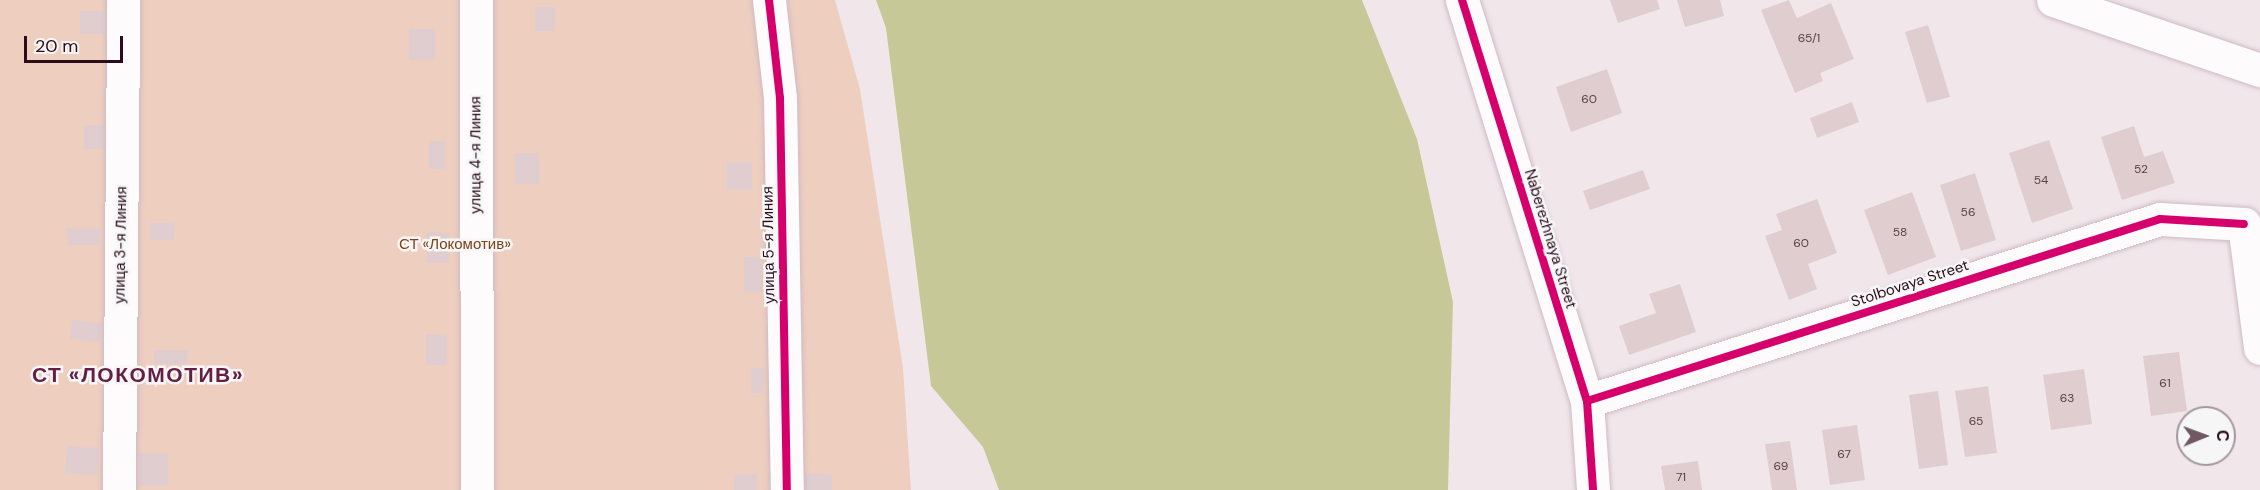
<!DOCTYPE html>
<html>
<head>
<meta charset="utf-8">
<style>
	body { margin:0 }
	#map { position:relative; width:2260px; height:490px; overflow:hidden; background:#f1e7eb; font-family:"DM Sans",sans-serif }
	div>[style] { position:absolute }
	.green>* { inset:0; background:#eecebf }
	.water>* { inset:0; background:#c7c898 }
	.building>* { inset:0; background:#dfcdd0 }
	.roads { filter:drop-shadow(0 0 2px #cfbac3) drop-shadow(0 0 2px #cfbac3) }
	.minor>* { height:33px; margin:-16.5px; padding:0 16.5px; transform-origin:16.5px; border-radius:16.5px; background:#fdfbfc }
	.cycleway>* { height:8px; margin:-4px; padding:0 4px; transform-origin:4px; border-radius:4px; background:#d6006c }
	span { translate:-50% -50%; white-space:nowrap; text-align:center; line-height:1.15; -webkit-text-stroke:5px #f6f6f6; paint-order:stroke }
	.number-label { font-size:12px; color:#593e4a }
	.number-label span { -webkit-text-stroke-width:0 }
	.street-label { font-size:15px; color:#2a0c1a }
	.park-label { font-size:15px; color:#7e4217 }
	.district-label { font-size:21px; color:#651f43; font-weight:700; letter-spacing:1.5px }
	.north { position:absolute; left:2176px; top:406px; width:60px; height:60px; box-sizing:border-box; background:#f6f6f6; border:2px solid #a4989e; border-radius:50%; rotate:89deg; font-size:16px; font-weight:700; line-height:24px; text-align:center; color:#2a0c1a }
	.north::after { content:''; display:block; margin:auto; width:21px; height:27px; background:#705963; clip-path:polygon(50% 0,100% 100%,50% 72%,0 100%) }
	.scale { position:absolute; left:24px; top:36px; width:99px; height:27px; box-sizing:border-box; border:3px solid #2a0c1a; border-top:0; padding-left:8px; font-size:18px; line-height:21px; white-space:nowrap; color:#2a0c1a; -webkit-text-stroke:4px #f6f6f6; paint-order:stroke }
</style>
</head>
<body>
<div id="map">
	<div class="green">
		<div style="clip-path:polygon(0 0,835px 0,860px 89px,903px 368px,911px 490px,0 490px)"></div>
	</div>
	<div class="water">
		<div style="clip-path:polygon(876px 0,1362px 0,1417px 139px,1453px 302px,1448px 490px,999px 490px,983px 447px,931px 386px,886px 28px)"></div>
	</div>
	<div class="building">
		<div style="clip-path:polygon(1610px 0,1657px 0,1660px 9px,1618px 23px)"></div>
		<div style="clip-path:polygon(1677px 0,1720px 0,1724px 16px,1685px 27px)"></div>
		<div style="clip-path:polygon(1789px 0,1797px 18px,1831px 3px,1854px 59px,1820px 73px,1823px 81px,1795px 93px,1761px 10px)"></div>
		<div style="clip-path:polygon(535px 7px,555px 7px,555px 31px,535px 31px)"></div>
		<div style="clip-path:polygon(80px 11px,105px 11px,105px 34px,80px 34px)"></div>
		<div style="clip-path:polygon(1928px 25px,1950px 97px,1927px 103px,1905px 32px)"></div>
		<div style="clip-path:polygon(409px 29px,435px 29px,435px 60px,409px 60px)"></div>
		<div style="clip-path:polygon(1607px 69px,1622px 113px,1571px 132px,1556px 87px)"></div>
		<div style="clip-path:polygon(1852px 102px,1859px 122px,1817px 138px,1810px 118px)"></div>
		<div style="clip-path:polygon(84px 125px,104px 125px,104px 149px,84px 149px)"></div>
		<div style="clip-path:polygon(2134px 126px,2144px 157px,2163px 151px,2175px 183px,2122px 200px,2101px 137px)"></div>
		<div style="clip-path:polygon(2049px 140px,2073px 209px,2032px 223px,2009px 153px)"></div>
		<div style="clip-path:polygon(429px 141px,445px 141px,445px 169px,429px 169px)"></div>
		<div style="clip-path:polygon(515px 153px,539px 153px,539px 184px,515px 184px)"></div>
		<div style="clip-path:polygon(727px 162px,752px 162px,752px 190px,727px 190px)"></div>
		<div style="clip-path:polygon(1643px 170px,1650px 189px,1590px 210px,1583px 191px)"></div>
		<div style="clip-path:polygon(1975px 173px,1996px 240px,1961px 251px,1940px 185px)"></div>
		<div style="clip-path:polygon(1912px 192px,1936px 257px,1888px 275px,1864px 210px)"></div>
		<div style="clip-path:polygon(1817px 199px,1837px 253px,1808px 264px,1817px 289px,1789px 300px,1765px 236px,1782px 230px,1776px 214px)"></div>
		<div style="clip-path:polygon(150px 223px,175px 223px,174px 240px,150px 240px)"></div>
		<div style="clip-path:polygon(67px 228px,100px 228px,99px 245px,68px 245px)"></div>
		<div style="clip-path:polygon(427px 232px,449px 233px,449px 263px,427px 263px)"></div>
		<div style="clip-path:polygon(744px 257px,762px 257px,762px 292px,744px 292px)"></div>
		<div style="clip-path:polygon(1680px 284px,1696px 332px,1629px 355px,1619px 326px,1656px 313px,1649px 294px)"></div>
		<div style="clip-path:polygon(72px 320px,102px 324px,99px 342px,70px 338px)"></div>
		<div style="clip-path:polygon(426px 334px,447px 335px,447px 365px,426px 365px)"></div>
		<div style="clip-path:polygon(154px 350px,187px 350px,187px 364px,154px 364px)"></div>
		<div style="clip-path:polygon(2179px 352px,2187px 411px,2151px 416px,2143px 356px)"></div>
		<div style="clip-path:polygon(751px 368px,764px 368px,763px 393px,751px 393px)"></div>
		<div style="clip-path:polygon(2084px 369px,2092px 424px,2051px 430px,2043px 375px)"></div>
		<div style="clip-path:polygon(1988px 386px,1997px 453px,1965px 457px,1955px 391px)"></div>
		<div style="clip-path:polygon(1938px 391px,1948px 465px,1919px 469px,1909px 395px)"></div>
		<div style="clip-path:polygon(1857px 425px,1865px 480px,1830px 485px,1822px 430px)"></div>
		<div style="clip-path:polygon(1790px 441px,1797px 490px,1772px 490px,1765px 444px)"></div>
		<div style="clip-path:polygon(67px 446px,99px 448px,97px 475px,65px 473px)"></div>
		<div style="clip-path:polygon(138px 453px,168px 454px,168px 486px,138px 486px)"></div>
		<div style="clip-path:polygon(1698px 461px,1702px 490px,1665px 490px,1661px 466px)"></div>
		<div style="clip-path:polygon(805px 473px,832px 474px,832px 490px,804px 490px)"></div>
		<div style="clip-path:polygon(734px 474px,757px 474px,757px 490px,734px 490px)"></div>
	</div>
	<div class="roads">
		<div class="minor">
			<div style="left:476px;top:0;width:490px;rotate:89.9deg"></div>
			<div style="left:769px;top:0;width:99px;rotate:83.6deg"></div>
			<div style="left:780px;top:98px;width:392px;rotate:89deg"></div>
			<div style="left:1462px;top:0;width:420px;rotate:72.7deg"></div>
			<div style="left:1587px;top:401px;width:89px;rotate:86.1deg"></div>
			<div style="left:2053px;top:0;width:219px;rotate:18.7deg"></div>
			<div style="left:2244px;top:224px;width:125px;rotate:82.6deg"></div>
			<div style="left:1587px;top:401px;width:601px;rotate:-17.62deg"></div>
			<div style="left:2160px;top:219px;width:84px;rotate:3.4deg"></div>
			<div style="left:119px;top:490px;width:490px;rotate:-89.5deg"></div>
		</div>
	</div>
	<div class="cycleway">
		<div style="left:769px;top:0;width:99px;rotate:83.6deg"></div>
		<div style="left:780px;top:98px;width:392px;rotate:89deg"></div>
		<div style="left:1462px;top:0;width:420px;rotate:72.7deg"></div>
		<div style="left:1587px;top:401px;width:89px;rotate:86.1deg"></div>
		<div style="left:1587px;top:401px;width:601px;rotate:-17.62deg"></div>
		<div style="left:2160px;top:219px;width:84px;rotate:3.4deg"></div>
	</div>
	<div class="number-label">
		<span style="left:1809px;top:39px">65/1</span>
		<span style="left:1589px;top:100px">60</span>
		<span style="left:2141px;top:170px">52</span>
		<span style="left:2041px;top:181px">54</span>
		<span style="left:1968px;top:213px">56</span>
		<span style="left:1900px;top:233px">58</span>
		<span style="left:1801px;top:244px">60</span>
		<span style="left:2165px;top:384px">61</span>
		<span style="left:2067px;top:399px">63</span>
		<span style="left:1976px;top:422px">65</span>
		<span style="left:1844px;top:455px">67</span>
		<span style="left:1781px;top:467px">69</span>
		<span style="left:1681px;top:478px">71</span>
	</div>
	<div class="street-label">
		<span style="left:476px;top:155px;rotate:-90deg">улица 4-я Линия</span>
		<span style="left:1550px;top:239px;rotate:73deg">Naberezhnaya Street</span>
		<span style="left:121px;top:245px;rotate:-89deg">улица 3-я Линия</span>
		<span style="left:769px;top:245px;rotate:-91deg">улица 5-я Линия</span>
		<span style="left:1910px;top:284px;rotate:-18deg">Stolbovaya Street</span>
	</div>
	<div class="park-label">
		<span style="left:455px;top:245px">СТ «Локомотив»</span>
	</div>
	<div class="district-label">
		<span style="left:138px;top:375px">СТ «ЛОКОМОТИВ»</span>
	</div>
	<div class="north">С</div>
	<div class="scale">20 m</div>
</div>
</body>
</html>
